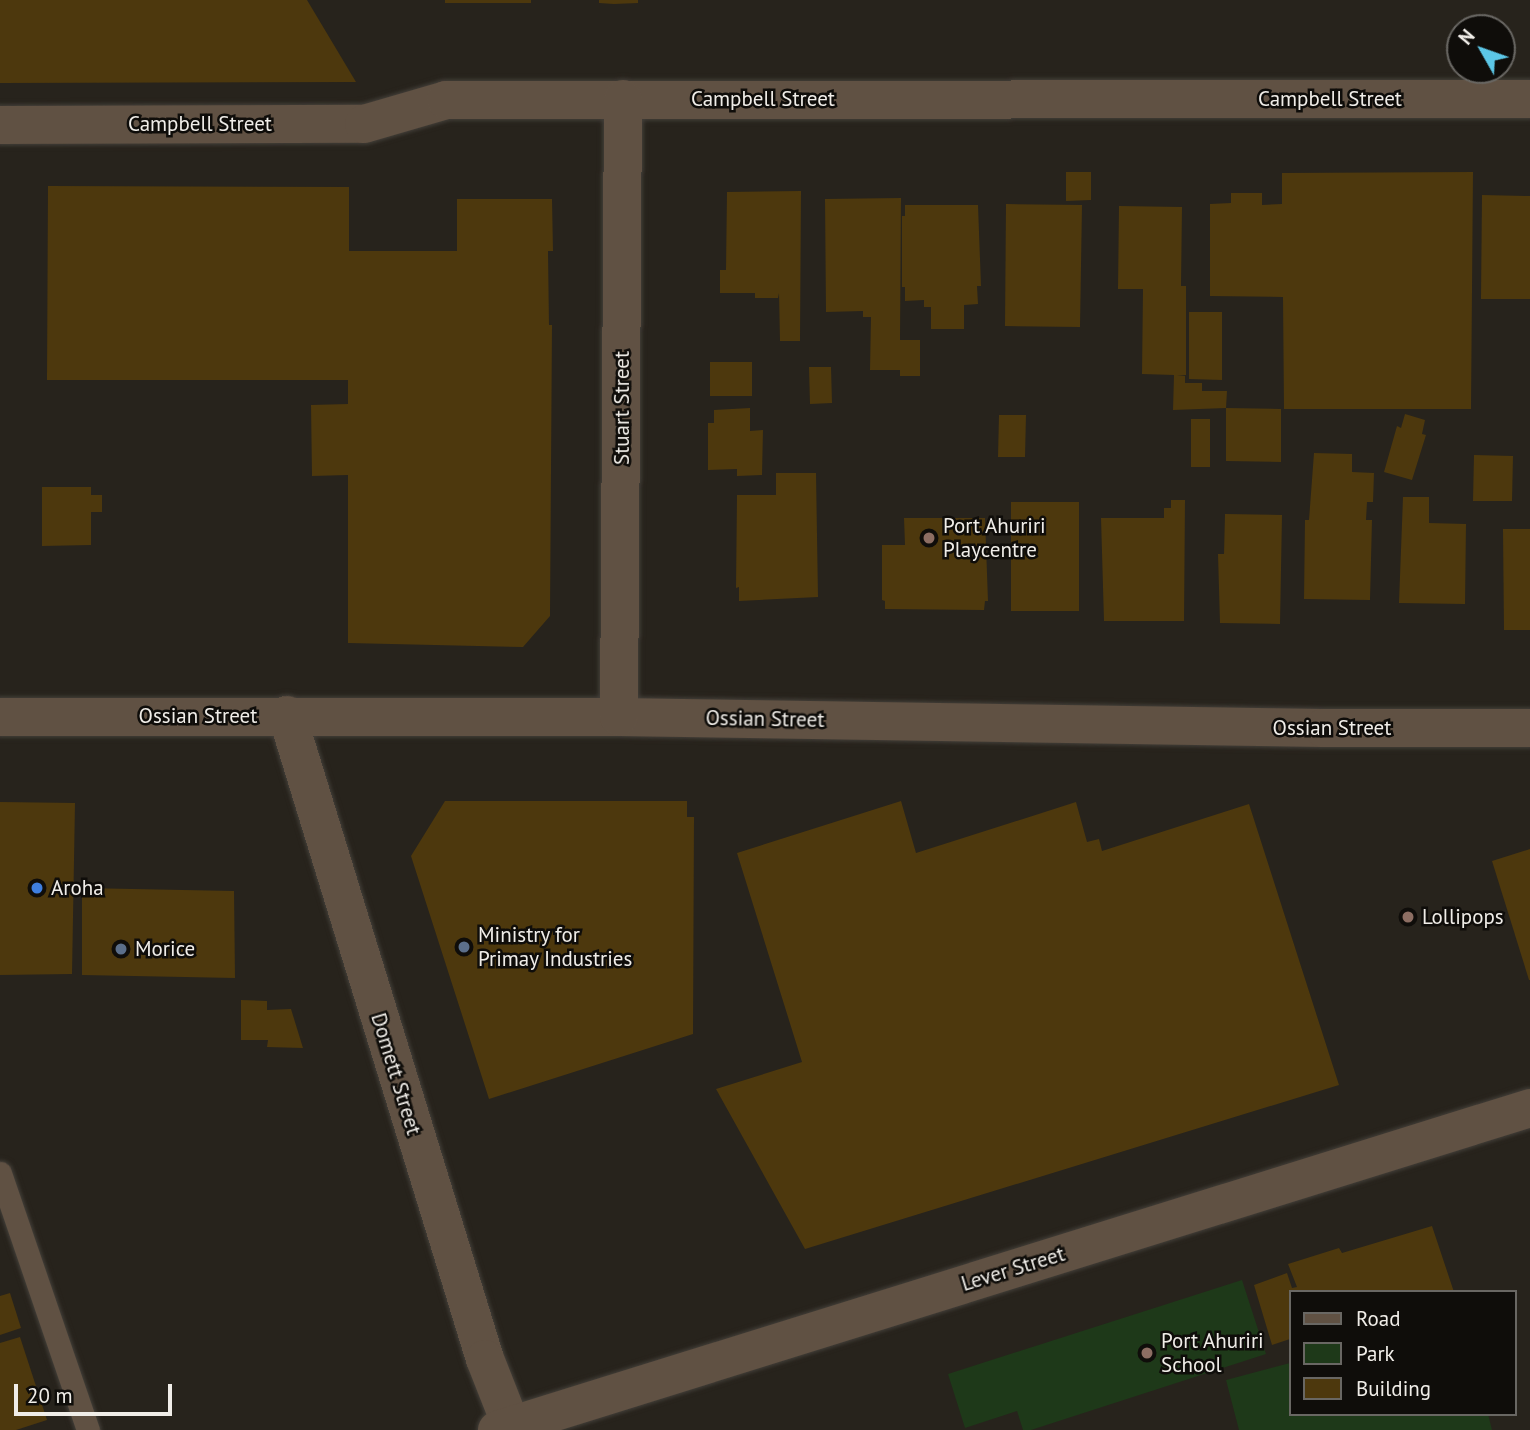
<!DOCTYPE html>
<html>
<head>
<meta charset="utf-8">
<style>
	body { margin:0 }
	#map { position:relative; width:1530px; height:1430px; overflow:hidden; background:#27231c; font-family:"PT Sans",sans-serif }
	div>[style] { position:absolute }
	.green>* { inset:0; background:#1e3919 }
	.building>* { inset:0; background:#4d380d }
	.roads { filter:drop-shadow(0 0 2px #433f39) drop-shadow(0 0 2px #433f39) }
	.lane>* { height:23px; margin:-11.5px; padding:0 11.5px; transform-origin:11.5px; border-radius:11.5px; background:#605143 }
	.street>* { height:38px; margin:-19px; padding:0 19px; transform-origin:19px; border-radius:19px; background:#605143 }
	.dots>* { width:19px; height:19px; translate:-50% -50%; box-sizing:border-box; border:4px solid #0f0d0a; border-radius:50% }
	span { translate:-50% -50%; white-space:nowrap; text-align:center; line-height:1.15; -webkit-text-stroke:5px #0f0d0a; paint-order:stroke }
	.street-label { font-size:21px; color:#f0ede8 }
	.poi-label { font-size:21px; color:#f0ede8 }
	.left { translate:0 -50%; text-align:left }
	.legend { position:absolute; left:1289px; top:1290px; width:228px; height:126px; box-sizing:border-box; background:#0f0d0a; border:2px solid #696763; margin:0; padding:9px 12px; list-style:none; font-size:21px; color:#f0ede8 }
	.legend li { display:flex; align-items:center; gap:14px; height:35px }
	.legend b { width:35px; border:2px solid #696763 }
	.north { position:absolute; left:1446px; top:14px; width:70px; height:70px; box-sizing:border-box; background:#0f0d0a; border:2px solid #696763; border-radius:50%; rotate:310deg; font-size:19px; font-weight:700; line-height:28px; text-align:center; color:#f0ede8 }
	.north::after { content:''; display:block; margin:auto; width:24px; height:32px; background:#5cc7e7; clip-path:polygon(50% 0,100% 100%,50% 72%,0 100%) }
	.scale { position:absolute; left:14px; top:1384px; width:158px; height:32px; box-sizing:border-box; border:4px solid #f0ede8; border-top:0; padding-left:9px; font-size:21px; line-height:24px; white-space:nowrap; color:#f0ede8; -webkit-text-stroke:5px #0f0d0a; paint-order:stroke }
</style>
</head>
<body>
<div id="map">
	<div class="green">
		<div style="clip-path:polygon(1242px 1280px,1266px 1354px,1031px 1430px,1023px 1430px,1017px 1411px,965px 1428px,948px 1374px)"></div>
		<div style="clip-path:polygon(1290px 1363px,1290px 1414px,1488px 1414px,1492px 1430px,1239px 1430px,1226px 1380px)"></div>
	</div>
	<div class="building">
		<div style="clip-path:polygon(0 0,307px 0,356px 82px,0 83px)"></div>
		<div style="clip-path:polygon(445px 0,531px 0,531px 3px,445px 3px)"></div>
		<div style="clip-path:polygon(599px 0,638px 0,638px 3px,614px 4px,599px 3px)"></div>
		<div style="clip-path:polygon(1066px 172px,1091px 172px,1091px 200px,1066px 201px)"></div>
		<div style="clip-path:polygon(1473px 172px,1471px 409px,1284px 409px,1283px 297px,1210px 296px,1210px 204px,1231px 203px,1231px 193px,1262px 193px,1262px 205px,1282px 204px,1282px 173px)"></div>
		<div style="clip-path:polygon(48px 186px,349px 187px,349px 251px,457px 251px,457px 199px,552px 199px,553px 251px,548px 251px,549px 325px,552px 325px,550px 616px,523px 647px,348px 643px,348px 475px,312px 476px,311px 405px,348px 404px,348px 380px,47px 380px)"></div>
		<div style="clip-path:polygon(801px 191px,800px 341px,780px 341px,779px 293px,778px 298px,755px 298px,755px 293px,720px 293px,720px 270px,726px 270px,727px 192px)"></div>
		<div style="clip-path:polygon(1482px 195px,1530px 196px,1530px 299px,1481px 299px)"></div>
		<div style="clip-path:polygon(901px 198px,900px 340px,920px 340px,920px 376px,900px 376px,900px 370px,870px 370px,871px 317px,863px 317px,863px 311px,826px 312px,825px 199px)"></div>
		<div style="clip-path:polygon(1006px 204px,1082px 205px,1080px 327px,1005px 326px)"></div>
		<div style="clip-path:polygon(905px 205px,978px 205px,981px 286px,977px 286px,978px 304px,964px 305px,964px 329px,931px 329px,931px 307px,924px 307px,924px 300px,905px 301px,905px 287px,902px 287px,902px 216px,905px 216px)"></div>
		<div style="clip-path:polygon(1119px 206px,1182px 207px,1181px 286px,1186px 286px,1186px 375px,1177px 376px,1185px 376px,1185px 383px,1202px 383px,1202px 391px,1227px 391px,1226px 408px,1173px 410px,1174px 375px,1142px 374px,1143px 289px,1118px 289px)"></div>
		<div style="clip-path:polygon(1189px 312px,1222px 312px,1222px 380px,1189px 379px)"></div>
		<div style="clip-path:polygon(710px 362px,752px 362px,752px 396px,710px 396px)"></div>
		<div style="clip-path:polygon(809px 367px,831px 367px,832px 403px,810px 404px)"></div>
		<div style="clip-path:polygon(750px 408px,750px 431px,763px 430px,762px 475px,737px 476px,737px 469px,708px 470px,708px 423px,714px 423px,714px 410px)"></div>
		<div style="clip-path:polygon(1226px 408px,1281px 409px,1281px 462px,1226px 461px)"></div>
		<div style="clip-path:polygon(1405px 414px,1425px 420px,1422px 434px,1426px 435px,1412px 480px,1384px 472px,1397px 426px,1401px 428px)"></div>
		<div style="clip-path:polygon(999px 415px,1026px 415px,1025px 457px,998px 457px)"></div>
		<div style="clip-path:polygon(1191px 419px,1210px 419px,1210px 467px,1191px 467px)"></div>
		<div style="clip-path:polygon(1314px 453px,1352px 454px,1352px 472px,1374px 473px,1373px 502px,1367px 502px,1366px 520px,1372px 520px,1370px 600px,1304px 599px,1305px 520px,1309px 520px)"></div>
		<div style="clip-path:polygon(1474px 455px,1513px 456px,1512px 501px,1473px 501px)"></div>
		<div style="clip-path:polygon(776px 473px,816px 473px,818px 597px,739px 601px,739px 587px,736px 588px,737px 495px,776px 495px)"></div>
		<div style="clip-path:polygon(42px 487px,91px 487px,91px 495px,102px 495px,102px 512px,91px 512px,91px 545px,42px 546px)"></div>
		<div style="clip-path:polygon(1403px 497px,1429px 497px,1429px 523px,1466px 524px,1465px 604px,1399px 603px)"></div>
		<div style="clip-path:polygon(1171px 500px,1185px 500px,1184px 621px,1104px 621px,1101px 518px,1164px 518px,1164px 508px,1171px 508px)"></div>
		<div style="clip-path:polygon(1011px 502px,1079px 502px,1079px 611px,1011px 611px)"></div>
		<div style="clip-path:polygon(1225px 514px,1282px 515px,1280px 624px,1220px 623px,1218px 554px,1224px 554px)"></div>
		<div style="clip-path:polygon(904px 518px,985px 518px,988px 601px,985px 601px,984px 610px,885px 609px,885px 601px,882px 600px,882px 545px,905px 545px)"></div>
		<div style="clip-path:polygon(1503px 529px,1530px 529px,1530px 630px,1504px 630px)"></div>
		<div style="clip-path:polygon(445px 801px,687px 801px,687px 817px,694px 817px,693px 1034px,489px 1099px,411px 856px)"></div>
		<div style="clip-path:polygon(901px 801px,916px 853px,1076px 802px,1087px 842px,1099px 839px,1102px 851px,1249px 804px,1339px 1085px,805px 1249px,716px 1089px,802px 1062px,737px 853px)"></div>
		<div style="clip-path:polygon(0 802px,75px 803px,72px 974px,0 975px)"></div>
		<div style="clip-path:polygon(1530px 849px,1530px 980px,1529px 980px,1492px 861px)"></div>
		<div style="clip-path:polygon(82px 888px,234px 891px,235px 978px,82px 975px)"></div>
		<div style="clip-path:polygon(241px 1000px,267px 1001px,267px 1010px,291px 1009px,303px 1048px,267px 1047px,268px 1040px,241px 1040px)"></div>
		<div style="clip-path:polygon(1432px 1226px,1454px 1292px,1290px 1292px,1290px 1339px,1272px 1345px,1254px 1285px,1287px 1273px,1292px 1288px,1297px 1287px,1288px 1264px,1339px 1248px,1342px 1253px)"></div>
		<div style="clip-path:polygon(10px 1293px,21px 1328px,0 1335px,0 1296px)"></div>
		<div style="clip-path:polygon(20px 1337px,47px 1420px,16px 1430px,0 1430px,0 1343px)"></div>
	</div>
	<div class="roads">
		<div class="lane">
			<div style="left:0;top:1173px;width:272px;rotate:71.1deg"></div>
		</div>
		<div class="street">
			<div style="left:0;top:125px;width:364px;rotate:-0.2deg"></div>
			<div style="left:364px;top:124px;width:85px;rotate:-16.3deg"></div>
			<div style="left:446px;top:100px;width:1084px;rotate:-0.05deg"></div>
			<div style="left:287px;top:715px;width:674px;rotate:72.91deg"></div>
			<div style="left:485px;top:1359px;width:76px;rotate:68.5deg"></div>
			<div style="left:0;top:717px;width:619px"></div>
			<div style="left:619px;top:717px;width:704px;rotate:0.9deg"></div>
			<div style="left:1323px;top:728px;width:207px"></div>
			<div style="left:619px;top:717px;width:618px;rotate:-89.63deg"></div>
			<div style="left:497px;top:1430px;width:1082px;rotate:-17.31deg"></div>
		</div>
	</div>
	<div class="dots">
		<div style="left:929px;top:538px;background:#8d6e63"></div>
		<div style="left:37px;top:888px;background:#3f7fe0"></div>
		<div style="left:1408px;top:917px;background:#8d6e63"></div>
		<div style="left:464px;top:947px;background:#5c6f8a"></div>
		<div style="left:121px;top:949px;background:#5c6f8a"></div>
		<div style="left:1147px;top:1353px;background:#8d6e63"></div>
	</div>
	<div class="street-label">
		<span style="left:763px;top:99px">Campbell Street</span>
		<span style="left:1330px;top:99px">Campbell Street</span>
		<span style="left:200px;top:124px">Campbell Street</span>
		<span style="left:622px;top:408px;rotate:-90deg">Stuart Street</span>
		<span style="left:198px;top:716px">Ossian Street</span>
		<span style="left:765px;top:719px;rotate:1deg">Ossian Street</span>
		<span style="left:1332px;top:728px">Ossian Street</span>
		<span style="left:396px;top:1074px;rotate:73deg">Domett Street</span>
		<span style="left:1013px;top:1269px;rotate:-17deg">Lever Street</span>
	</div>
	<div class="poi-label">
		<span class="left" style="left:943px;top:538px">Port Ahuriri<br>Playcentre</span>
		<span class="left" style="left:51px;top:888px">Aroha</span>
		<span class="left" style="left:1422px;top:917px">Lollipops</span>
		<span class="left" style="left:478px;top:947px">Ministry for<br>Primay Industries</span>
		<span class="left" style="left:135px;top:949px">Morice</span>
		<span class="left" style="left:1161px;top:1353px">Port Ahuriri<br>School</span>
	</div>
	<ul class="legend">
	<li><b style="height:9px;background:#605143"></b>Road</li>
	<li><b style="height:19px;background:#1e3919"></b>Park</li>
	<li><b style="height:19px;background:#4d380d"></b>Building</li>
	</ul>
	<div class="north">N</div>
	<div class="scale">20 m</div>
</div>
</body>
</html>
